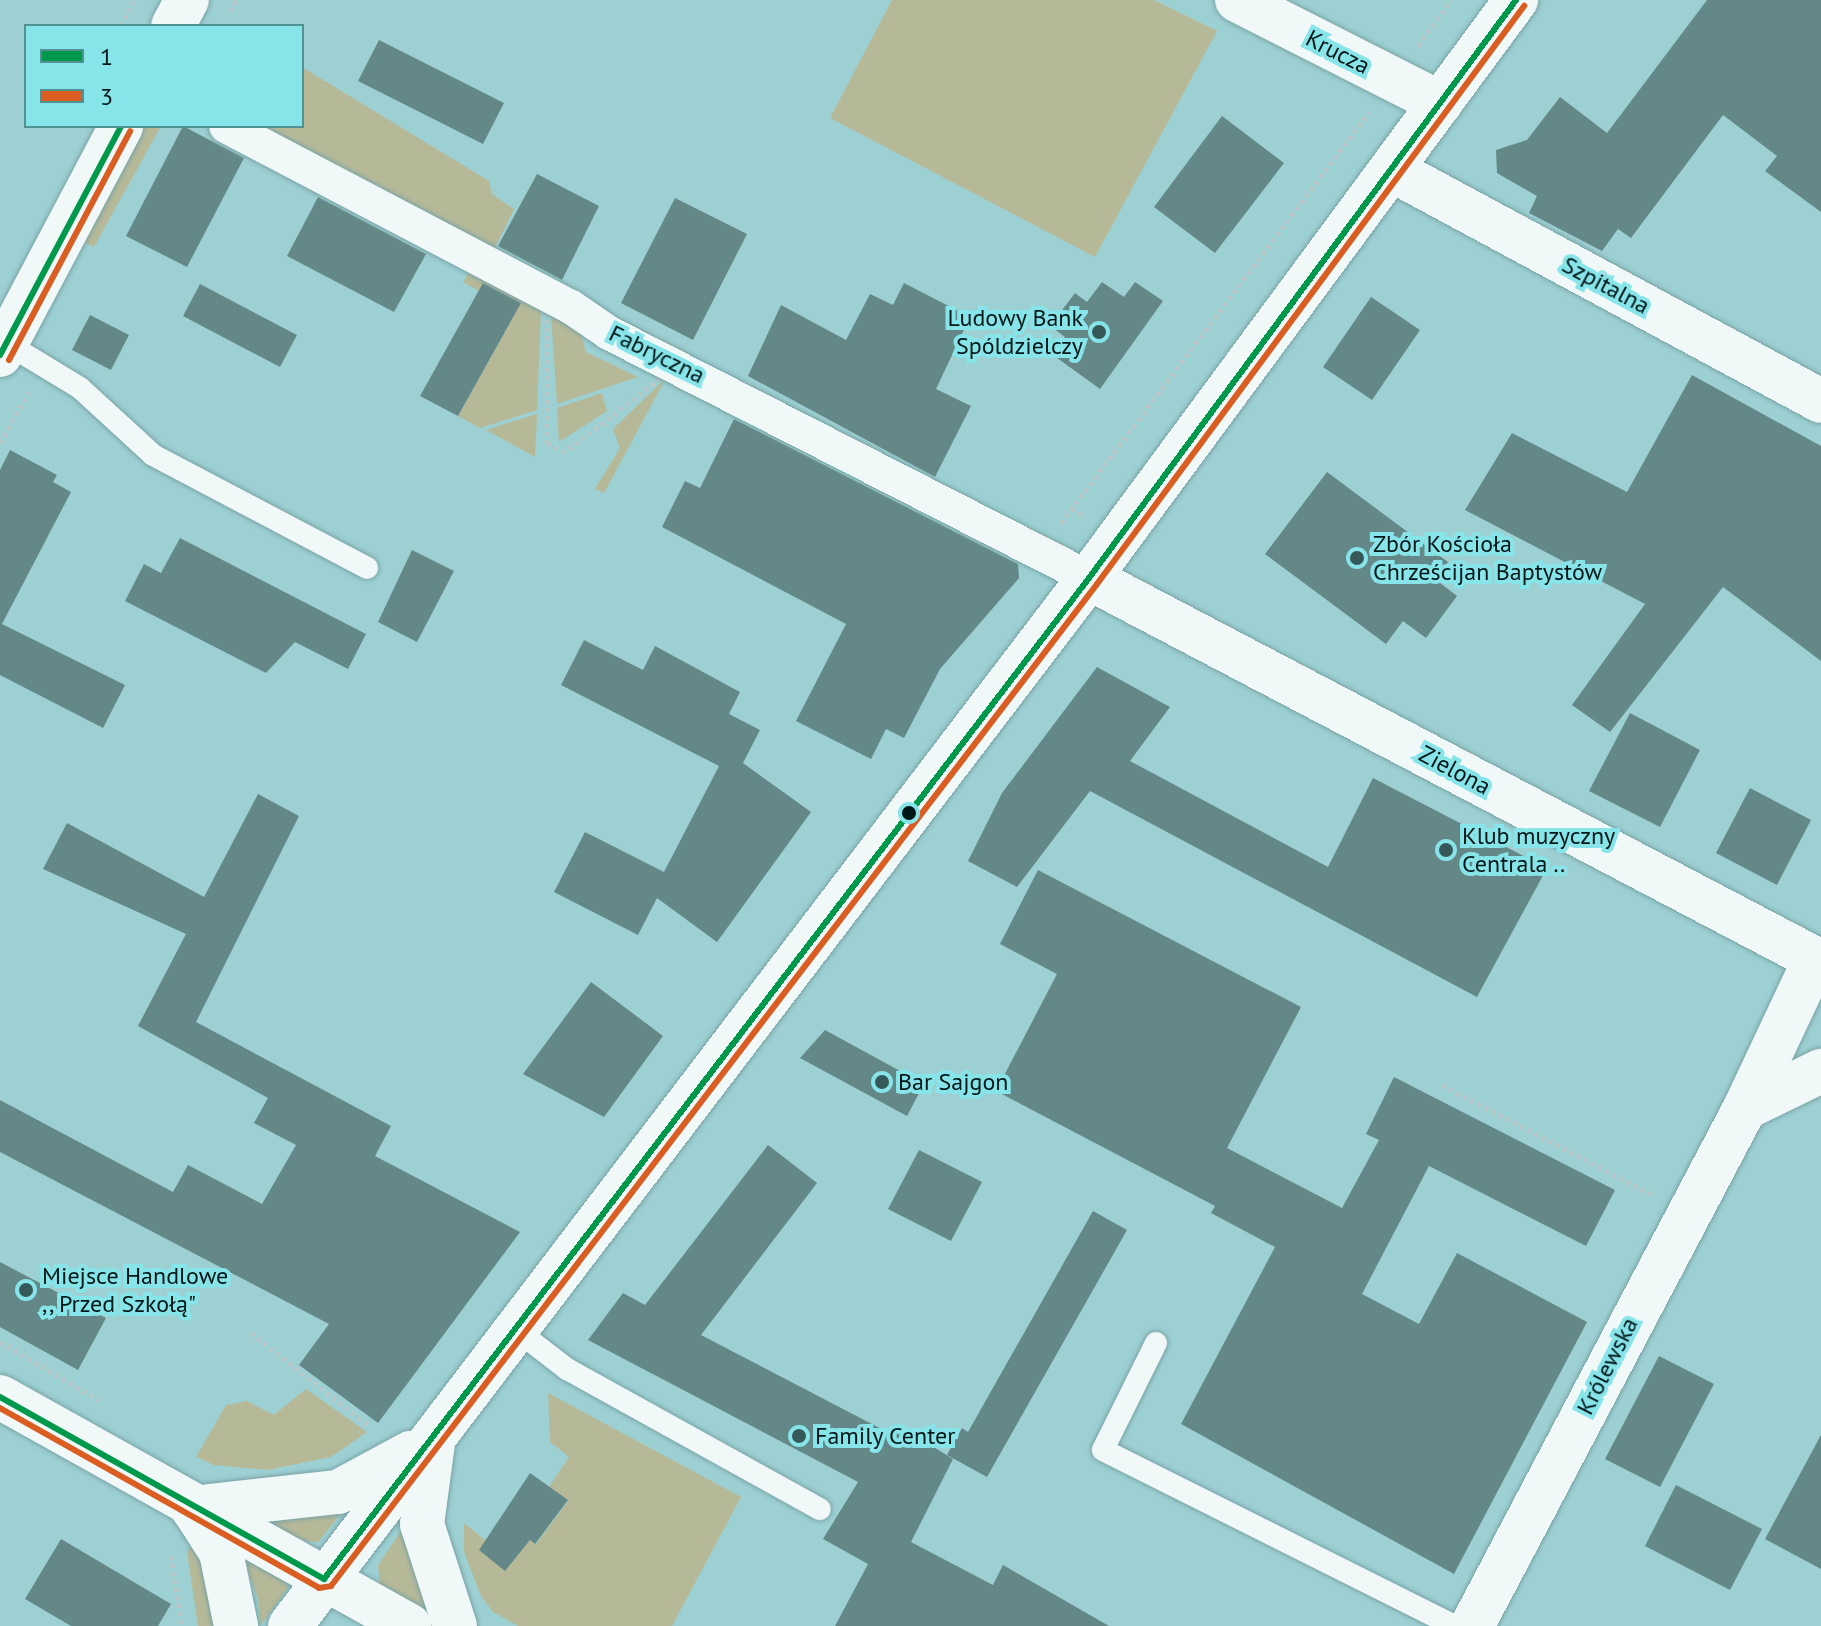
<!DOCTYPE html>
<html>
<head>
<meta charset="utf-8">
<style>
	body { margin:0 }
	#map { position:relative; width:1821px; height:1626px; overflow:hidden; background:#9dd0d3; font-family:"PT Sans",sans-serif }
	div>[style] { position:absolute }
	.green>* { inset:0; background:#b6b998 }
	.building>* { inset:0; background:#648887 }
	.path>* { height:5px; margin-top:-2.5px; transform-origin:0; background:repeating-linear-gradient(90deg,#b8c8c9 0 4px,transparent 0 8px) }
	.roads { filter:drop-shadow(0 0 2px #7aa3a6) drop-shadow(0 0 2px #7aa3a6) }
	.service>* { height:22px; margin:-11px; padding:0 11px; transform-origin:11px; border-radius:11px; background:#f0f8f8 }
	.pedestrian>* { height:34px; margin:-17px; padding:0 17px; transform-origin:17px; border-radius:17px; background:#f0f8f8 }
	.minor>* { height:44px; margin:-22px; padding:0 22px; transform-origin:22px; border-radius:22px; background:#f0f8f8 }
	.tertiary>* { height:44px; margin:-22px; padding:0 22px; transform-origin:22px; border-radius:22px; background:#f0f8f8 }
	.bus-1>* { height:6px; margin:-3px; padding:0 3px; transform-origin:3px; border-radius:3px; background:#00984b }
	.bus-2>* { height:6px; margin:-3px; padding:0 3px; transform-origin:3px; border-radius:3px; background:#da5d21 }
	.dots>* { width:22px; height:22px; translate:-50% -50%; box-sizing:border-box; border:4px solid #87e4e9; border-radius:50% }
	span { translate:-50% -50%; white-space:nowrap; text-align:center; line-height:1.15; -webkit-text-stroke:8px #87e4e9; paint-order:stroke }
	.street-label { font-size:24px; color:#001718 }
	.poi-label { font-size:24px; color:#001718 }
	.right { translate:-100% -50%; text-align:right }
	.left { translate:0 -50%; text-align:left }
	.legend { position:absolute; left:24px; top:24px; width:280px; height:104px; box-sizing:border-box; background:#87e4e9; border:2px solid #519295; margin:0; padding:10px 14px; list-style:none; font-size:24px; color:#001718 }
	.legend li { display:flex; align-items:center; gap:16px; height:40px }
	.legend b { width:40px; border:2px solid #519295 }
</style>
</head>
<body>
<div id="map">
	<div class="green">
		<div style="clip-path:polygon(892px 0,1154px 0,1217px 31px,1095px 257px,830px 118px)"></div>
		<div style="clip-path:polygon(302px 67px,489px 181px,492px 194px,514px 209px,494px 250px,262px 126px,302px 126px)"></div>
		<div style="clip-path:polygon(145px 126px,161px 126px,94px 247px,84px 242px)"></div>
		<div style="clip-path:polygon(469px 272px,541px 310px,537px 410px,480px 428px,458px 416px,516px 312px,463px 282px)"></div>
		<div style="clip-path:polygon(551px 315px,580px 330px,586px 352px,638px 377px,557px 404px)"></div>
		<div style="clip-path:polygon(666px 378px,604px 493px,595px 489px,620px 448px,613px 429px)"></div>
		<div style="clip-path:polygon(602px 393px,607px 411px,559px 442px,557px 408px)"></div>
		<div style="clip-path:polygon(537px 414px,535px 457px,486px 430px)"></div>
		<div style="clip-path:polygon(306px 1389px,367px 1432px,331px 1457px,268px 1470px,214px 1465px,196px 1457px,226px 1405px,247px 1401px,274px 1415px)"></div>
		<div style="clip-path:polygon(548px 1393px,741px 1497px,672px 1626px,518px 1626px,493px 1612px,481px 1596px,464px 1552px,464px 1523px,486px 1541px,480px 1551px,505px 1570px,530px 1540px,536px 1544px,568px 1501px,549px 1487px,569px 1457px,550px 1442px)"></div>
		<div style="clip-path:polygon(351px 1501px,318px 1542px,301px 1541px,254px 1516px)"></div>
		<div style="clip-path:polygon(407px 1522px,440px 1619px,380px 1585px,378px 1565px)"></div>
		<div style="clip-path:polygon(194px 1542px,205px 1555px,221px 1626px,198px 1626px,187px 1552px)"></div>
		<div style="clip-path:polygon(240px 1553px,287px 1578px,288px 1588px,260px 1626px,258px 1598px)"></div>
	</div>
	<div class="building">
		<div style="clip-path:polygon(1707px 0,1821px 0,1821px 212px,1765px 171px,1777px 156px,1723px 115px,1631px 238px,1618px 229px,1602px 251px,1529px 213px,1537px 196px,1497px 173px,1496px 150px,1527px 140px,1560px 97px,1607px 133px)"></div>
		<div style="clip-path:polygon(379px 40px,504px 103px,483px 144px,358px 81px)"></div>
		<div style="clip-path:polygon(1222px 116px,1284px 163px,1215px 253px,1154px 207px)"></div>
		<div style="clip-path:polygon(183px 126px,244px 158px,187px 267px,126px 236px)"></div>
		<div style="clip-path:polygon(537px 174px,599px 206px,562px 280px,498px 246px)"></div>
		<div style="clip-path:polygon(318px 197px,426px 254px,394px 312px,287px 256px)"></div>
		<div style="clip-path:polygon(675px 198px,747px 234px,693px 340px,621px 303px)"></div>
		<div style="clip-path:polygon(1102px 282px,1124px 297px,1135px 282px,1163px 301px,1100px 389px,1053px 355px,1065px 337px,1050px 326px,1075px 293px,1087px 302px)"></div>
		<div style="clip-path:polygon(483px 283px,521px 303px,458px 416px,420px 396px)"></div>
		<div style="clip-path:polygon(904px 283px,970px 317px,936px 389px,971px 406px,935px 477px,748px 376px,781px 305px,846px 340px,870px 294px,893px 305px)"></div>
		<div style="clip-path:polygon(200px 284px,297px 335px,280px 367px,183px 316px)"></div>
		<div style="clip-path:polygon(1371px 297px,1420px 330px,1372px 400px,1323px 367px)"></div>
		<div style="clip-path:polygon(90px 315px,129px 335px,111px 370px,72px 350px)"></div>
		<div style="clip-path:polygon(1692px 375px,1821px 446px,1821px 661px,1723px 587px,1610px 732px,1572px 705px,1645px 604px,1465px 510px,1512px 433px,1627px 492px)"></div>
		<div style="clip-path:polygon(734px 419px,1018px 564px,1019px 578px,940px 669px,904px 738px,886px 729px,871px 759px,796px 721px,846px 624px,662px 527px,685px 481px,700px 488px)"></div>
		<div style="clip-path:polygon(10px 450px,57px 475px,53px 482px,71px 492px,2px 624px,125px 685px,103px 728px,0 675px,0 470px)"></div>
		<div style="clip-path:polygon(1327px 472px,1448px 562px,1435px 579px,1457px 596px,1426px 638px,1403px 621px,1386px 644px,1265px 554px)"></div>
		<div style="clip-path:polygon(180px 538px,366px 634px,348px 669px,295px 642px,266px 673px,125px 601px,144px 564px,161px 573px)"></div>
		<div style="clip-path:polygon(412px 550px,454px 571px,417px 642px,378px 622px)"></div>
		<div style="clip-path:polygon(584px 640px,643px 670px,655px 646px,740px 692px,729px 714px,760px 730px,743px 763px,811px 812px,717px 942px,657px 898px,638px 935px,554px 892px,585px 832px,664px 872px,719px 766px,561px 685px)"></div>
		<div style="clip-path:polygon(1097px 667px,1170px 707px,1130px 761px,1328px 867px,1373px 778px,1547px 868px,1477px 997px,1090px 791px,1017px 887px,968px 861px,1002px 793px)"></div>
		<div style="clip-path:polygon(1630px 713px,1700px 750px,1660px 827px,1589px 791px)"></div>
		<div style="clip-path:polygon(1750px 788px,1811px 820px,1777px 885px,1716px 853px)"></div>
		<div style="clip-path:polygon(258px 794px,299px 816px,196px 1022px,391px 1126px,375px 1156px,520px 1232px,378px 1423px,299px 1365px,329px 1324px,0 1152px,0 1100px,173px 1192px,188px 1165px,262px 1204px,296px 1145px,254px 1123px,268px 1098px,138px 1026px,186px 934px,43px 869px,67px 823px,204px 897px)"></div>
		<div style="clip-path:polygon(1038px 870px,1301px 1007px,1227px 1148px,1342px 1208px,1379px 1140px,1366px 1134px,1394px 1077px,1615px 1190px,1586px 1246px,1429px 1166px,1362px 1294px,1419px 1324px,1457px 1253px,1587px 1322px,1454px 1574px,1181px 1424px,1275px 1247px,1211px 1213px,1215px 1206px,996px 1091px,1057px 974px,1000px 944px)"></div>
		<div style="clip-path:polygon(591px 982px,663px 1036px,604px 1117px,523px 1074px)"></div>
		<div style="clip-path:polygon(825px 1030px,924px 1084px,907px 1116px,800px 1058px)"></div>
		<div style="clip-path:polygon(768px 1145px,817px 1183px,701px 1335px,891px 1434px,896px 1424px,953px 1459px,911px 1542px,993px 1585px,1003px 1565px,1109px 1626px,835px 1626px,868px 1564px,823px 1539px,858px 1482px,588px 1340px,623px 1293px,645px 1305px)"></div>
		<div style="clip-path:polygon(919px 1150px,982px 1182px,951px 1241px,888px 1209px)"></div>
		<div style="clip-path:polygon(1093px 1211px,1127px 1230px,987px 1477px,947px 1455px,962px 1428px,968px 1432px)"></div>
		<div style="clip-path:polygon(0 1262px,106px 1318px,78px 1370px,0 1327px)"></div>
		<div style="clip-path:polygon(1659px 1356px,1714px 1384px,1660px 1487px,1605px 1459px)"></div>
		<div style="clip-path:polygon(1821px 1435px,1821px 1569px,1765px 1539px)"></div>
		<div style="clip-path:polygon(530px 1473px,568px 1500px,535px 1544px,530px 1540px,505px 1571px,479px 1550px)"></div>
		<div style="clip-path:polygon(1676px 1485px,1762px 1529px,1730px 1590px,1645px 1546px)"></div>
		<div style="clip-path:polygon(61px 1539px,171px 1604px,158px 1626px,71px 1626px,25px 1599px)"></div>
	</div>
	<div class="path">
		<div style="left:230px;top:11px;width:13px;rotate:-61deg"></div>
		<div style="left:121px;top:26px;width:28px;rotate:-63deg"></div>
		<div style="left:1418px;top:46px;width:57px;rotate:-54.3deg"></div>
		<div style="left:547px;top:309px;width:136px;rotate:28.1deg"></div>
		<div style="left:667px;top:373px;width:129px;rotate:142.2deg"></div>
		<div style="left:565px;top:452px;width:20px;rotate:-153deg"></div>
		<div style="left:547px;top:443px;width:134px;rotate:-90deg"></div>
		<div style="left:0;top:443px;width:59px;rotate:-60.4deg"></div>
		<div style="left:1072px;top:508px;width:15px;rotate:37deg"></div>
		<div style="left:1061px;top:523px;width:514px;rotate:-53.15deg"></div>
		<div style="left:1442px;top:1085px;width:239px;rotate:27.6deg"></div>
		<div style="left:251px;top:1333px;width:150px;rotate:38.2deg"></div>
		<div style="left:0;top:1342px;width:115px;rotate:30.4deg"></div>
		<div style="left:171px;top:1556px;width:71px;rotate:81.1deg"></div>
	</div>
	<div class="roads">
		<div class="service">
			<div style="left:6px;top:343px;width:87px;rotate:31.3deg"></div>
			<div style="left:80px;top:388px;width:99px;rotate:42.5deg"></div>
			<div style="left:153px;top:455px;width:242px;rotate:27.8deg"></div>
			<div style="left:515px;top:1329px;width:66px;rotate:37.6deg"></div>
			<div style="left:567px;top:1369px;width:289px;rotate:29deg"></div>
			<div style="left:1156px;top:1343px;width:119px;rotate:116.4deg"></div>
			<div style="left:1103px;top:1450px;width:393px;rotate:26.6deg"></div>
		</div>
		<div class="pedestrian">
			<div style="left:226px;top:126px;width:390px;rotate:27.7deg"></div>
			<div style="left:571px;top:307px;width:46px;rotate:34.4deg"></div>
			<div style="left:609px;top:333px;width:539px;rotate:27.04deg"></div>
		</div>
		<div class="minor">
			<div style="left:1237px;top:0;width:228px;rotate:26.9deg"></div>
			<div style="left:1392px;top:170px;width:487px;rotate:28.3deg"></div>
			<div style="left:1089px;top:578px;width:827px;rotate:27.68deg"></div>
			<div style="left:1745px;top:1108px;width:85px;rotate:-26deg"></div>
			<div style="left:0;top:1397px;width:469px;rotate:29.2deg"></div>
			<div style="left:433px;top:1443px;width:82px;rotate:97.7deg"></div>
			<div style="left:422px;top:1524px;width:107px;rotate:72.1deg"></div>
			<div style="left:192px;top:1508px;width:147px;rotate:-6.3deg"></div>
			<div style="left:338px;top:1492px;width:82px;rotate:-28.4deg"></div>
			<div style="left:194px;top:1510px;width:50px;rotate:57.3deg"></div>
			<div style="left:221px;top:1552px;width:76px;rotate:78.5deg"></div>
			<div style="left:290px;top:1626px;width:1318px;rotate:-52.68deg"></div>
			<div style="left:1089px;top:578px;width:719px;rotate:-53.54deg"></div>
			<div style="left:1472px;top:1626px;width:586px;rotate:-62.21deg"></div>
			<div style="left:1745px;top:1108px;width:165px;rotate:-64.8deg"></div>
		</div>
		<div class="tertiary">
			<div style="left:173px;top:26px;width:30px;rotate:-62deg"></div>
			<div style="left:0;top:355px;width:259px;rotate:-62.1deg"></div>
		</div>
	</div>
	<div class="bus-1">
		<div style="left:0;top:355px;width:259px;rotate:-62.1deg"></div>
		<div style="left:0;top:1397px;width:372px;rotate:29.3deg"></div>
		<div style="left:324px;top:1579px;width:1260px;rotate:-52.61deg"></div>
		<div style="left:1089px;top:578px;width:719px;rotate:-53.54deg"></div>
	</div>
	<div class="bus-2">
		<div style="left:9px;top:360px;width:259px;rotate:-62.1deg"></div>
		<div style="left:0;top:1408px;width:366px;rotate:29.4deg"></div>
		<div style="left:319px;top:1588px;width:12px;rotate:-9deg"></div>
		<div style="left:331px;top:1586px;width:1261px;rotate:-52.6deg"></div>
		<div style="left:1097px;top:584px;width:719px;rotate:-53.54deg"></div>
	</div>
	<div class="dots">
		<div style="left:1099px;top:332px;background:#375859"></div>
		<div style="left:1357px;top:558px;background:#375859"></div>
		<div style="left:909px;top:813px;background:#001718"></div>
		<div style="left:1446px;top:850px;background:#375859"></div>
		<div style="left:882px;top:1082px;background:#375859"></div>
		<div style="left:26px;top:1290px;background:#375859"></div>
		<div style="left:799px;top:1436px;background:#375859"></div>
	</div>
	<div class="street-label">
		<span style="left:1338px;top:52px;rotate:27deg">Krucza</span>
		<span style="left:1606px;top:285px;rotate:28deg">Szpitalna</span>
		<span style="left:657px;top:354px;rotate:26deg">Fabryczna</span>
		<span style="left:1455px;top:770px;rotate:28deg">Zielona</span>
		<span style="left:1607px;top:1366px;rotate:-63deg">Królewska</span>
	</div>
	<div class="poi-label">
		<span class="right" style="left:1083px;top:332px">Ludowy Bank<br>Spóldzielczy</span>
		<span class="left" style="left:1373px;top:558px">Zbór Kościoła<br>Chrześcijan Baptystów</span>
		<span class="left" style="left:1462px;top:850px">Klub muzyczny<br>Centrala ..</span>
		<span class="left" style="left:898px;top:1082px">Bar Sajgon</span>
		<span class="left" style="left:42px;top:1290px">Miejsce Handlowe<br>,, Przed Szkołą"</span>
		<span class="left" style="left:815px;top:1436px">Family Center</span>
	</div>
	<ul class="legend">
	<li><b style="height:10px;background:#00984b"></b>1</li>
	<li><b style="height:10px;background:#da5d21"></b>3</li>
	</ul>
</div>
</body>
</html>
